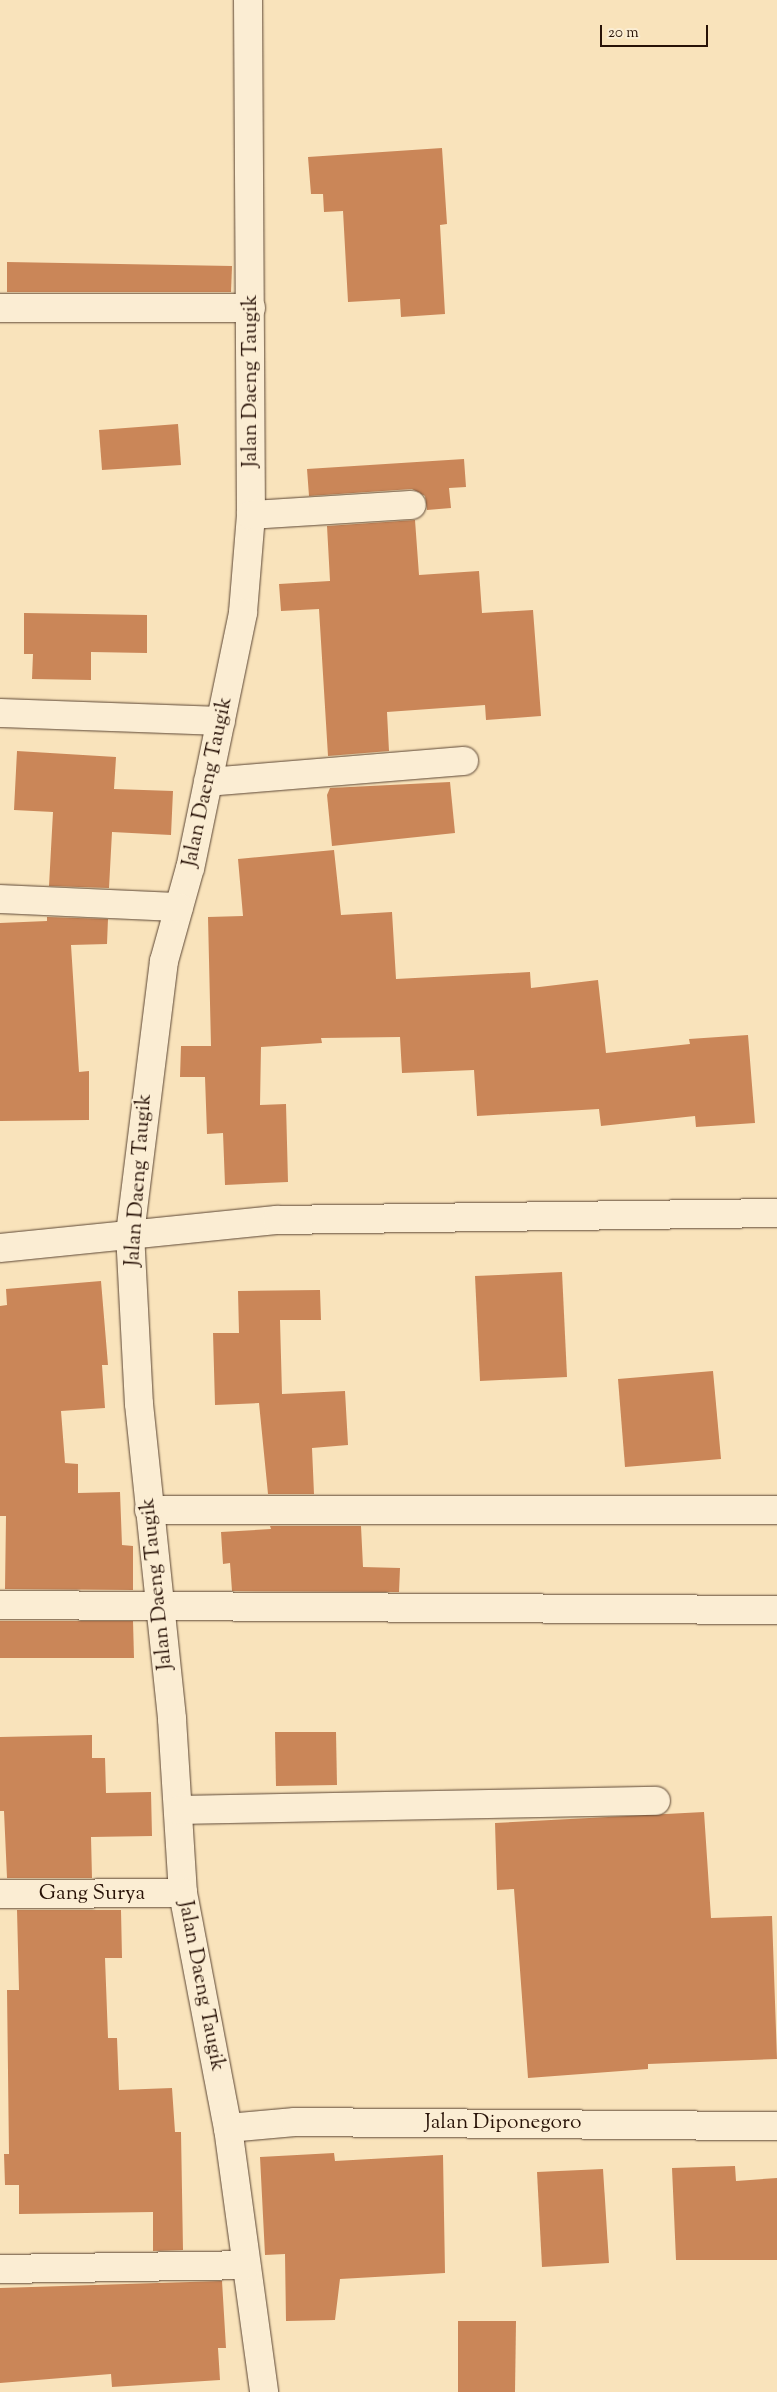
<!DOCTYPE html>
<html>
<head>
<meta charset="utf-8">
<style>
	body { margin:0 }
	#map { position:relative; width:777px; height:2392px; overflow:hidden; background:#f9e3bb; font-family:"Sorts Mill Goudy",serif }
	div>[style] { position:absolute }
	.building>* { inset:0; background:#ca8658 }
	.roads { filter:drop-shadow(0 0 1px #5c4634) drop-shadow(0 0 1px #5c4634) }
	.minor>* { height:28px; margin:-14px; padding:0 14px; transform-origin:14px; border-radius:14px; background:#fbedd3 }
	span { translate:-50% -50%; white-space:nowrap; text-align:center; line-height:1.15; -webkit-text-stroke:4.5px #fbedd3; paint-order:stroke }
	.street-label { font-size:21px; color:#281207 }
	.scale { position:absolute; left:600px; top:25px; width:108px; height:22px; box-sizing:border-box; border:2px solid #281207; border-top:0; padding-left:6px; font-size:15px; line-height:18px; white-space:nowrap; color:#281207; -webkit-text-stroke:4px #fbedd3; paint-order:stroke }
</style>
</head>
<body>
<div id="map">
	<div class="building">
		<div style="clip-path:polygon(442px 148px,447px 224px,440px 225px,445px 314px,401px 317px,400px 299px,348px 302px,343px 211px,324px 212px,323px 194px,311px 194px,308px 157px)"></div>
		<div style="clip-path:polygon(7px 262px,232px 266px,231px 292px,7px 292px)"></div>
		<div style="clip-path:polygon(178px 424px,181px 465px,102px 470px,99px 430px)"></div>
		<div style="clip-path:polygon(464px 459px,466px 487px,449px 488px,451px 508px,427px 510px,425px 496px,412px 489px,309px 496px,307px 469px)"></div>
		<div style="clip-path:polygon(415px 520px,419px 575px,479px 571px,482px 613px,533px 610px,541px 716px,486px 720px,485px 705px,387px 712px,389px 751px,328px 756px,319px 609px,281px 611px,279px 584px,330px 581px,327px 526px)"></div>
		<div style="clip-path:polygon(24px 613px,147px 615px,147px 653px,91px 652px,91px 680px,32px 679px,33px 654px,24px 654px)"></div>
		<div style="clip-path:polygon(17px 751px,116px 757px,114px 789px,173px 791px,171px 835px,112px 832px,109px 888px,49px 886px,53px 812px,14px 810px)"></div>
		<div style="clip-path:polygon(450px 782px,455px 833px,332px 846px,327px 795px,330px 788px)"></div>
		<div style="clip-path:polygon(334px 850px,341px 915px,392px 912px,396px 979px,530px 972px,531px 988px,598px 980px,606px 1053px,690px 1044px,689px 1039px,748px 1035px,755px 1123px,696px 1127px,695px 1116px,601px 1126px,599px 1109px,477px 1116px,474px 1070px,402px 1073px,400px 1037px,321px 1038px,322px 1043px,261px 1047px,260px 1105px,286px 1104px,288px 1182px,225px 1185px,223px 1133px,207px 1134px,205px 1077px,180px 1077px,181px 1046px,211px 1046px,208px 917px,243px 916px,238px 859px)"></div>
		<div style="clip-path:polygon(47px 917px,108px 919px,107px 944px,71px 945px,79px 1072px,89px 1071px,89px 1120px,0 1121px,0 923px,47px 921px)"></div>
		<div style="clip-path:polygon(562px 1272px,567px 1377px,480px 1381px,475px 1276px)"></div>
		<div style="clip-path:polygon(101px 1281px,108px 1365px,102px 1365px,105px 1408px,61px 1411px,65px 1463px,78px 1464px,78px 1493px,120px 1492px,122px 1545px,133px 1546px,133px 1590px,5px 1589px,6px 1516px,0 1516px,0 1306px,7px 1305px,6px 1289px)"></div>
		<div style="clip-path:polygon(320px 1290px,321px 1320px,280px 1320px,282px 1394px,345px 1391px,348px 1445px,312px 1448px,314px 1494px,268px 1494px,259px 1403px,215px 1405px,213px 1333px,239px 1333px,238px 1291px)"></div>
		<div style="clip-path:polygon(713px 1371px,721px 1459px,625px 1467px,618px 1379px)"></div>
		<div style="clip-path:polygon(270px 1526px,361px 1526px,363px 1567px,400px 1568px,399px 1592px,232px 1591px,230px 1563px,223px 1564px,221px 1532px,271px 1529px)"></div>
		<div style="clip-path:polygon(0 1621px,133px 1621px,134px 1658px,0 1658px)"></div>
		<div style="clip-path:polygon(275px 1732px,336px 1732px,337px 1785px,276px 1786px)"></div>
		<div style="clip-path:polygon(92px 1735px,92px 1758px,105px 1758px,106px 1793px,151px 1792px,152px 1836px,91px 1837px,92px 1878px,7px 1878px,4px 1811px,0 1811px,0 1737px)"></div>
		<div style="clip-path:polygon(704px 1812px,711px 1918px,772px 1916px,777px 2059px,648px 2064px,648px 2069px,528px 2078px,514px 1889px,497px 1890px,495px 1823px)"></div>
		<div style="clip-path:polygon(17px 1910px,121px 1910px,122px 1958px,105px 1958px,108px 2038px,117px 2038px,119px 2090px,172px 2088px,175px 2132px,181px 2132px,183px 2250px,153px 2251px,153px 2212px,19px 2214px,19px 2185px,5px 2185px,4px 2154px,9px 2154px,7px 1990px,19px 1990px)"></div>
		<div style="clip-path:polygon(334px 2153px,335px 2161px,443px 2155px,445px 2273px,340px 2279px,335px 2320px,286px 2321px,285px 2254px,265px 2255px,260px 2157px)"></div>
		<div style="clip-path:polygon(735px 2166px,736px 2181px,777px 2178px,777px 2260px,676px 2260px,672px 2168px)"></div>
		<div style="clip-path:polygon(603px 2169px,609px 2263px,542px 2267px,537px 2172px)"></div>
		<div style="clip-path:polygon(222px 2281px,226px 2348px,218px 2348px,220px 2380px,112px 2387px,111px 2374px,0 2383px,0 2288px)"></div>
		<div style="clip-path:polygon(458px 2321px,516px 2321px,515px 2392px,458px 2392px)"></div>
	</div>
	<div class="roads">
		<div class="minor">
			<div style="left:248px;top:0;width:515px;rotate:89.67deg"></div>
			<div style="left:251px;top:515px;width:98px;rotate:94.7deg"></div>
			<div style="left:243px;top:613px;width:260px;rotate:101.7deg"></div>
			<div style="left:190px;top:868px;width:97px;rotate:105.6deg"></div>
			<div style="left:164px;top:961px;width:274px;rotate:97.1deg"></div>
			<div style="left:130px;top:1233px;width:171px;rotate:87deg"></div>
			<div style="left:139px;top:1404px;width:317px;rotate:84deg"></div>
			<div style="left:172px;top:1719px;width:174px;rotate:86.4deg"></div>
			<div style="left:183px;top:1893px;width:239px;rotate:79.2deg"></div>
			<div style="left:228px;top:2128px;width:266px;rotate:82.2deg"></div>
			<div style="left:0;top:308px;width:251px"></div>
			<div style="left:251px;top:515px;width:161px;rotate:-3.6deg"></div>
			<div style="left:0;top:713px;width:221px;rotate:2.1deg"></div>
			<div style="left:208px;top:782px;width:257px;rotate:-4.7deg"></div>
			<div style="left:0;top:899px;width:179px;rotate:2.6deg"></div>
			<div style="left:0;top:1248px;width:278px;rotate:-5.8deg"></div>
			<div style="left:277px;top:1220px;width:500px;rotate:-0.8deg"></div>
			<div style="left:149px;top:1510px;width:628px"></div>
			<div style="left:0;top:1605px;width:777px;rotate:0.37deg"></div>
			<div style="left:179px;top:1810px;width:477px;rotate:-1.1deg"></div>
			<div style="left:0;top:1894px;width:183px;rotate:-0.3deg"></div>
			<div style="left:228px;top:2128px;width:67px;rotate:-5.1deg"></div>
			<div style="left:295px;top:2122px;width:482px;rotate:0.5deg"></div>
			<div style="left:0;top:2269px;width:246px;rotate:-0.9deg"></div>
		</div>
	</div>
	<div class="street-label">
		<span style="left:251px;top:381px;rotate:-90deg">Jalan Daeng Taugik</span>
		<span style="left:208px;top:782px;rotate:-78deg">Jalan Daeng Taugik</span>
		<span style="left:139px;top:1180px;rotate:-86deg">Jalan Daeng Taugik</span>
		<span style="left:157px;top:1584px;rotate:-96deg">Jalan Daeng Taugik</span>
		<span style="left:92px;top:1894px">Gang Surya</span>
		<span style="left:201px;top:1986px;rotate:79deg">Jalan Daeng Taugik</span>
		<span style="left:503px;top:2123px">Jalan Diponegoro</span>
	</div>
	<div class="scale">20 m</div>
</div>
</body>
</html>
